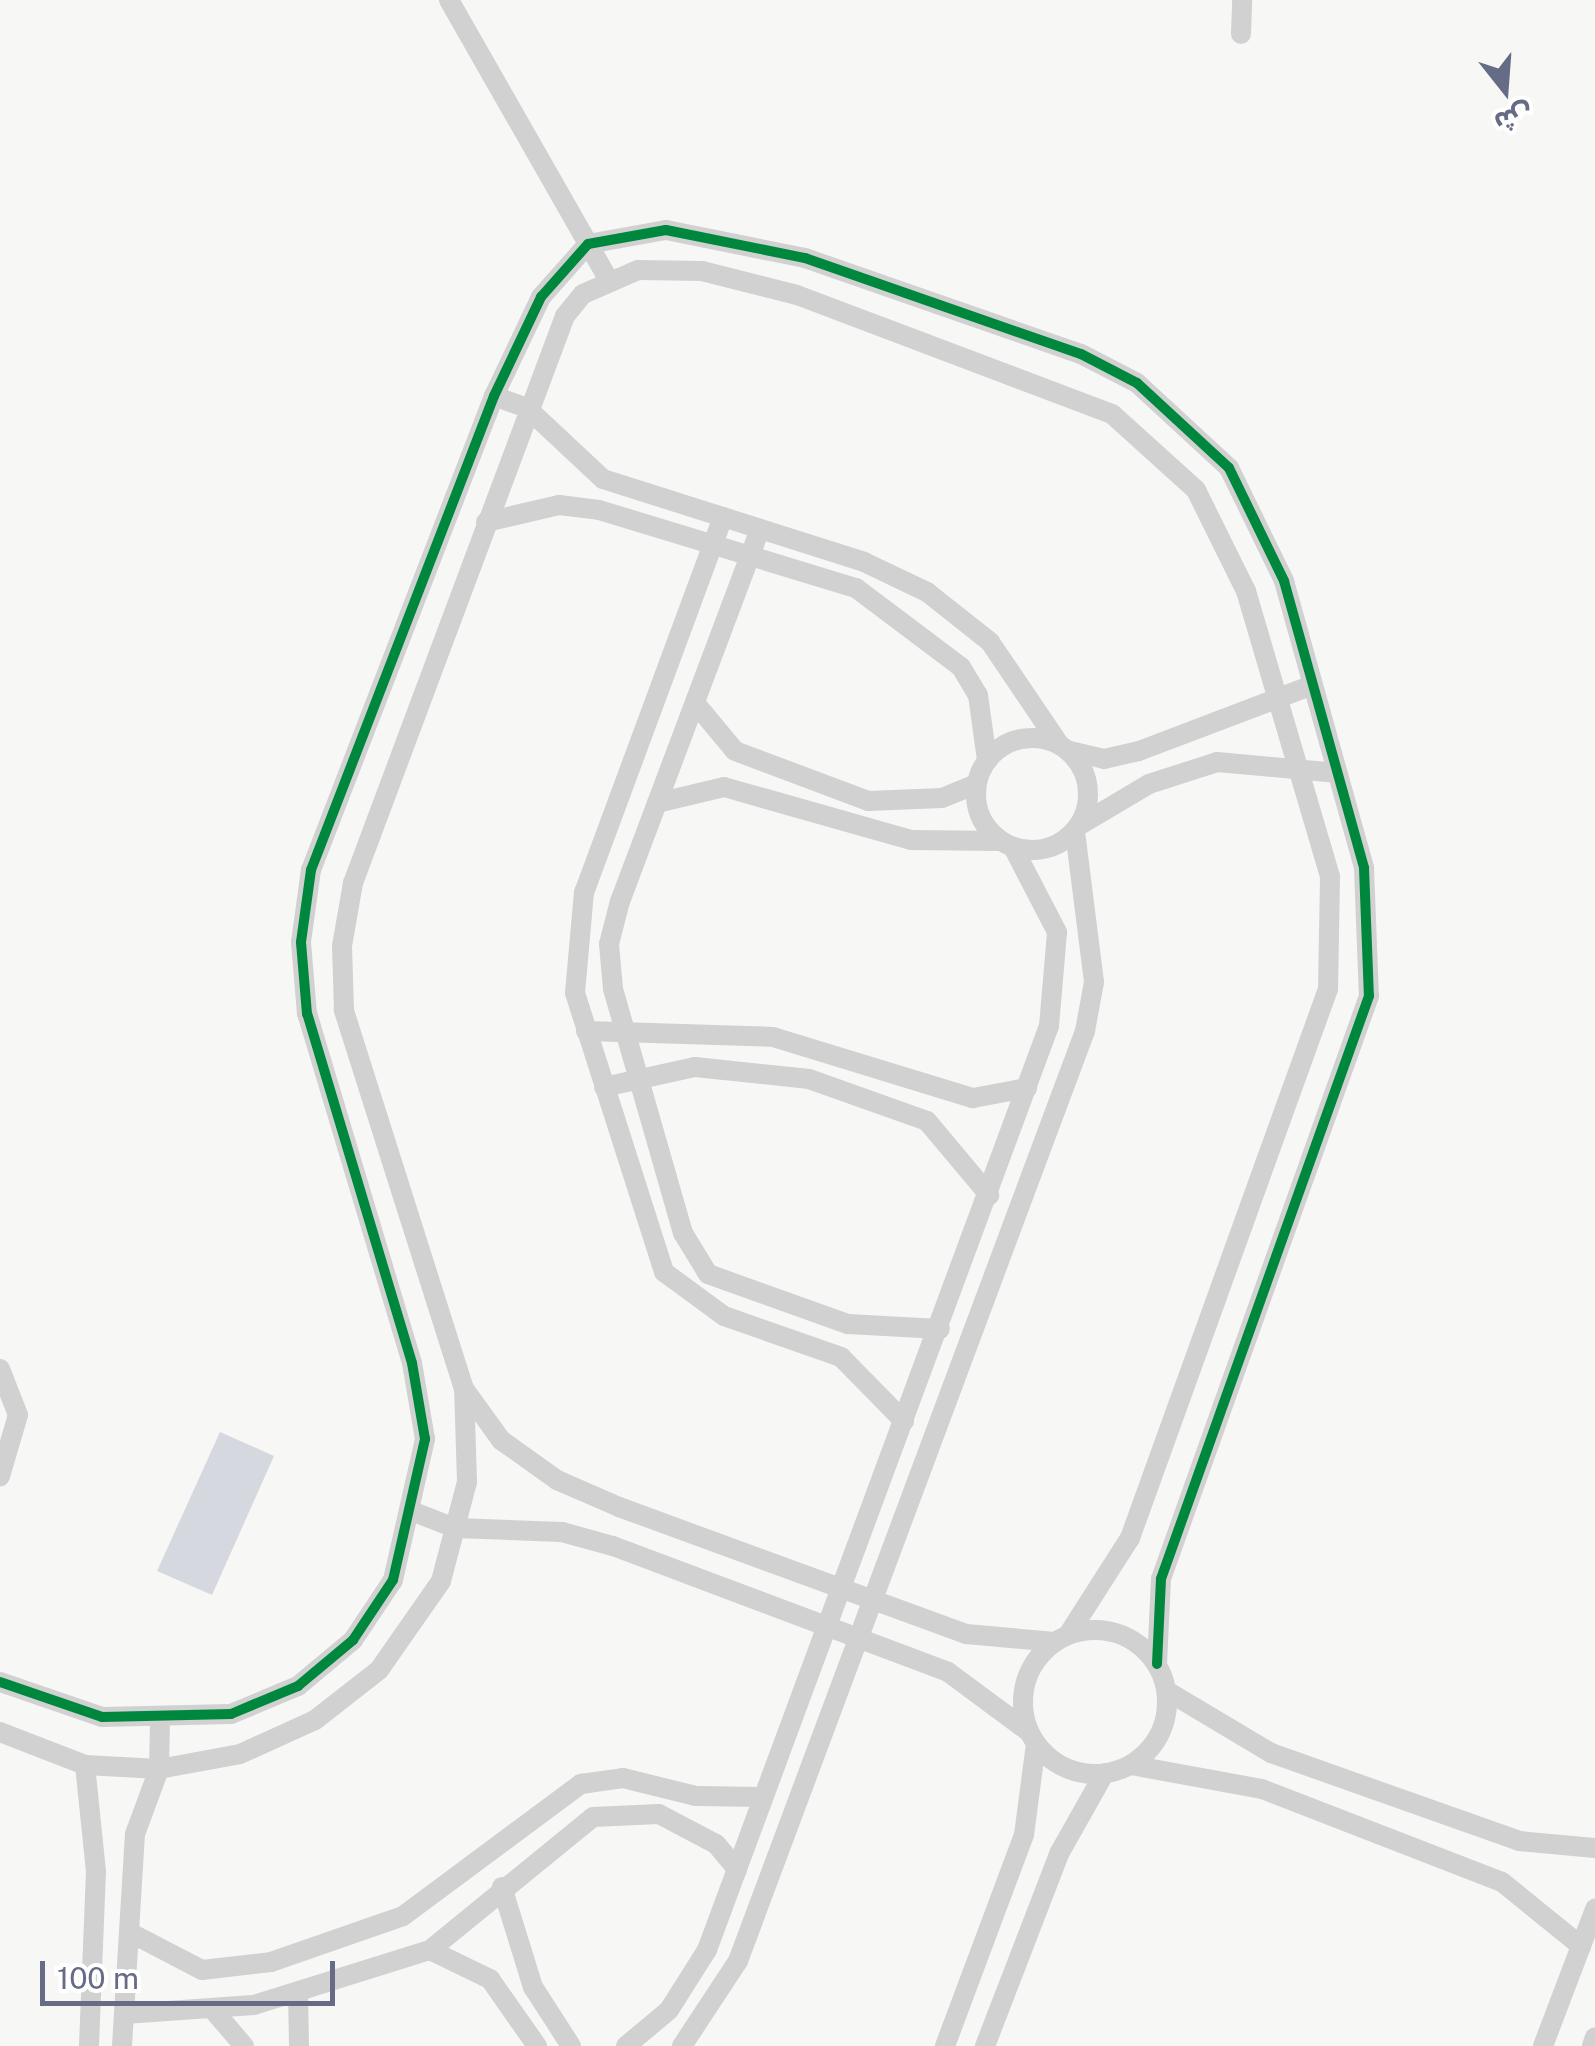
<!DOCTYPE html>
<html>
<head>
<meta charset="utf-8">
<style>
	body { margin:0 }
	#map { position:relative; width:1595px; height:2046px; overflow:hidden; background:#f7f7f6; font-family:"Public Sans","Noto Sans Arabic",sans-serif }
	div>[style] { position:absolute }
	.water>* { inset:0; background:#d5d8de }
	.minor>* { height:20px; margin:-10px; padding:0 10px; transform-origin:10px; border-radius:10px; background:#d1d1d2 }
	.minor>.ring { margin:-10px; padding:0; box-sizing:content-box; background:none; border:20px solid #d1d1d2; border-radius:50% }
	.cycleway>* { height:10px; margin:-5px; padding:0 5px; transform-origin:5px; border-radius:5px; background:#00873e }
	span { translate:-50% -50%; white-space:nowrap; text-align:center; line-height:1.15; -webkit-text-stroke:10px #fff; paint-order:stroke }
	.north { position:absolute; left:1455px; top:40px; width:100px; height:100px; -webkit-text-stroke:8px #fff; paint-order:stroke; rotate:163deg; font-size:28px; font-weight:700; line-height:40px; text-align:center; color:#676c86 }
	.north::after { content:''; display:block; margin:auto; width:35px; height:45px; background:#676c86; clip-path:polygon(50% 0,100% 100%,50% 72%,0 100%) }
	.scale { position:absolute; left:40px; top:1961px; width:295px; height:45px; box-sizing:border-box; border:5px solid #676c86; border-top:0; padding-left:12px; font-size:30px; line-height:35px; white-space:nowrap; color:#676c86; -webkit-text-stroke:8px #fff; paint-order:stroke }
</style>
</head>
<body>
<div id="map">
	<div class="water">
		<div style="clip-path:polygon(220px 1432px,274px 1456px,212px 1595px,157px 1571px)"></div>
	</div>
	<div class="minor">
		<div style="left:449px;top:0;width:321px;rotate:60.3deg"></div>
		<div style="left:1241px;top:34px;width:34px;rotate:-88deg"></div>
		<div style="left:494px;top:396px;width:35px;rotate:20deg"></div>
		<div style="left:527px;top:408px;width:104px;rotate:43.1deg"></div>
		<div style="left:603px;top:479px;width:274px;rotate:17.6deg"></div>
		<div style="left:864px;top:562px;width:70px;rotate:25.5deg"></div>
		<div style="left:927px;top:592px;width:80px;rotate:38.4deg"></div>
		<div style="left:990px;top:642px;width:123px;rotate:55.9deg"></div>
		<div style="left:723px;top:517px;width:400px;rotate:110.3deg"></div>
		<div style="left:584px;top:892px;width:101px;rotate:95.1deg"></div>
		<div style="left:575px;top:993px;width:293px;rotate:72.3deg"></div>
		<div style="left:664px;top:1272px;width:74px;rotate:36.3deg"></div>
		<div style="left:724px;top:1316px;width:124px;rotate:19.3deg"></div>
		<div style="left:841px;top:1357px;width:90px;rotate:45.5deg"></div>
		<div style="left:486px;top:522px;width:75px;rotate:-13.1deg"></div>
		<div style="left:559px;top:505px;width:40px;rotate:7.1deg"></div>
		<div style="left:599px;top:510px;width:269px;rotate:16.9deg"></div>
		<div style="left:856px;top:588px;width:131px;rotate:37deg"></div>
		<div style="left:961px;top:667px;width:33px;rotate:59deg"></div>
		<div style="left:978px;top:695px;width:66px;rotate:82.1deg"></div>
		<div style="left:760px;top:529px;width:397px;rotate:110.6deg"></div>
		<div style="left:620px;top:901px;width:44px;rotate:104.3deg"></div>
		<div style="left:609px;top:944px;width:45px;rotate:84.9deg"></div>
		<div style="left:613px;top:989px;width:254px;rotate:74deg"></div>
		<div style="left:683px;top:1233px;width:48px;rotate:58.6deg"></div>
		<div style="left:708px;top:1274px;width:149px;rotate:19.7deg"></div>
		<div style="left:848px;top:1324px;width:92px;rotate:3.1deg"></div>
		<div style="left:695px;top:703px;width:62px;rotate:50.2deg"></div>
		<div style="left:735px;top:751px;width:142px;rotate:20.6deg"></div>
		<div style="left:868px;top:801px;width:74px;rotate:-2.3deg"></div>
		<div style="left:942px;top:798px;width:37px;rotate:-22deg"></div>
		<div class="ring" style="left:976px;top:738px;width:92px;height:92px"></div>
		<div style="left:1070px;top:751px;width:35px;rotate:13deg"></div>
		<div style="left:1104px;top:759px;width:36px;rotate:-13deg"></div>
		<div style="left:1139px;top:751px;width:186px;rotate:-20.8deg"></div>
		<div style="left:657px;top:803px;width:69px;rotate:-13.4deg"></div>
		<div style="left:724px;top:787px;width:194px;rotate:15.8deg"></div>
		<div style="left:911px;top:840px;width:90px;rotate:0.6deg"></div>
		<div style="left:1080px;top:825px;width:80px;rotate:-30.7deg"></div>
		<div style="left:1149px;top:784px;width:71px;rotate:-17.9deg"></div>
		<div style="left:1217px;top:762px;width:121px;rotate:5.2deg"></div>
		<div style="left:586px;top:1031px;width:187px;rotate:1.8deg"></div>
		<div style="left:773px;top:1037px;width:209px;rotate:17deg"></div>
		<div style="left:973px;top:1098px;width:55px;rotate:-10.5deg"></div>
		<div style="left:604px;top:1087px;width:93px;rotate:-12.4deg"></div>
		<div style="left:695px;top:1067px;width:115px;rotate:6deg"></div>
		<div style="left:809px;top:1079px;width:125px;rotate:19.6deg"></div>
		<div style="left:927px;top:1121px;width:97px;rotate:50deg"></div>
		<div style="left:0;top:1369px;width:49px;rotate:68.6deg"></div>
		<div style="left:18px;top:1415px;width:64px;rotate:106.4deg"></div>
		<div style="left:465px;top:1390px;width:62px;rotate:54.2deg"></div>
		<div style="left:501px;top:1440px;width:69px;rotate:35.5deg"></div>
		<div style="left:557px;top:1480px;width:68px;rotate:23.5deg"></div>
		<div style="left:619px;top:1507px;width:370px;rotate:20.1deg"></div>
		<div style="left:966px;top:1634px;width:89px;rotate:5.1deg"></div>
		<div style="left:414px;top:1512px;width:44px;rotate:21.3deg"></div>
		<div style="left:455px;top:1528px;width:107px;rotate:2.1deg"></div>
		<div style="left:562px;top:1532px;width:53px;rotate:15.4deg"></div>
		<div style="left:613px;top:1546px;width:358px;rotate:20.6deg"></div>
		<div style="left:948px;top:1672px;width:101px;rotate:36.5deg"></div>
		<div class="ring" style="left:1023px;top:1630px;width:124px;height:124px"></div>
		<div style="left:0;top:1682px;width:108px;rotate:18.9deg"></div>
		<div style="left:102px;top:1717px;width:129px;rotate:-1.3deg"></div>
		<div style="left:231px;top:1714px;width:73px;rotate:-22.7deg"></div>
		<div style="left:298px;top:1686px;width:72px;rotate:-39.9deg"></div>
		<div style="left:353px;top:1640px;width:72px;rotate:-56.3deg"></div>
		<div style="left:393px;top:1580px;width:145px;rotate:-77.2deg"></div>
		<div style="left:425px;top:1439px;width:77px;rotate:-99.7deg"></div>
		<div style="left:412px;top:1363px;width:364px;rotate:-106.7deg"></div>
		<div style="left:307px;top:1014px;width:72px;rotate:-94.8deg"></div>
		<div style="left:301px;top:942px;width:73px;rotate:-82.1deg"></div>
		<div style="left:311px;top:870px;width:508px;rotate:-68.89deg"></div>
		<div style="left:494px;top:396px;width:110px;rotate:-64.6deg"></div>
		<div style="left:541px;top:297px;width:71px;rotate:-48.4deg"></div>
		<div style="left:588px;top:244px;width:79px;rotate:-10.2deg"></div>
		<div style="left:666px;top:230px;width:142px;rotate:11.4deg"></div>
		<div style="left:805px;top:258px;width:292px;rotate:19.2deg"></div>
		<div style="left:1081px;top:354px;width:63px;rotate:27.4deg"></div>
		<div style="left:1137px;top:383px;width:125px;rotate:42.7deg"></div>
		<div style="left:1229px;top:468px;width:126px;rotate:64deg"></div>
		<div style="left:1284px;top:581px;width:298px;rotate:74.4deg"></div>
		<div style="left:1364px;top:868px;width:128px;rotate:87.8deg"></div>
		<div style="left:1369px;top:996px;width:619px;rotate:109.64deg"></div>
		<div style="left:1161px;top:1579px;width:85px;rotate:92.7deg"></div>
		<div style="left:1167px;top:1691px;width:121px;rotate:30.8deg"></div>
		<div style="left:1271px;top:1753px;width:263px;rotate:19.5deg"></div>
		<div style="left:1519px;top:1841px;width:76px;rotate:5.3deg"></div>
		<div style="left:0;top:1732px;width:91px;rotate:21.2deg"></div>
		<div style="left:85px;top:1765px;width:74px;rotate:3.1deg"></div>
		<div style="left:159px;top:1769px;width:82px;rotate:-10.5deg"></div>
		<div style="left:240px;top:1754px;width:82px;rotate:-24.4deg"></div>
		<div style="left:315px;top:1720px;width:81px;rotate:-38deg"></div>
		<div style="left:379px;top:1670px;width:108px;rotate:-55.1deg"></div>
		<div style="left:441px;top:1581px;width:102px;rotate:-75.3deg"></div>
		<div style="left:467px;top:1482px;width:93px;rotate:-91.8deg"></div>
		<div style="left:464px;top:1389px;width:398px;rotate:-107.6deg"></div>
		<div style="left:344px;top:1010px;width:64px;rotate:-91.8deg"></div>
		<div style="left:342px;top:946px;width:64px;rotate:-80.1deg"></div>
		<div style="left:353px;top:883px;width:605px;rotate:-69.5deg"></div>
		<div style="left:565px;top:316px;width:28px;rotate:-51deg"></div>
		<div style="left:583px;top:294px;width:60px;rotate:-23.6deg"></div>
		<div style="left:638px;top:270px;width:64px;rotate:0.9deg"></div>
		<div style="left:702px;top:271px;width:98px;rotate:14.2deg"></div>
		<div style="left:797px;top:295px;width:337px;rotate:20.7deg"></div>
		<div style="left:1112px;top:414px;width:113px;rotate:42.1deg"></div>
		<div style="left:1196px;top:490px;width:113px;rotate:63.7deg"></div>
		<div style="left:1246px;top:591px;width:298px;rotate:73.6deg"></div>
		<div style="left:1330px;top:877px;width:112px;rotate:91deg"></div>
		<div style="left:1328px;top:989px;width:584px;rotate:109.83deg"></div>
		<div style="left:1130px;top:1538px;width:115px;rotate:122.6deg"></div>
		<div style="left:85px;top:1765px;width:107px;rotate:84.1deg"></div>
		<div style="left:96px;top:1871px;width:175px;rotate:92.3deg"></div>
		<div style="left:1131px;top:1765px;width:133px;rotate:10.4deg"></div>
		<div style="left:1262px;top:1789px;width:257px;rotate:21.2deg"></div>
		<div style="left:1502px;top:1882px;width:102px;rotate:39deg"></div>
		<div style="left:502px;top:1887px;width:105px;rotate:72.8deg"></div>
		<div style="left:533px;top:1987px;width:70px;rotate:57.2deg"></div>
		<div style="left:129px;top:1932px;width:82px;rotate:27.5deg"></div>
		<div style="left:202px;top:1970px;width:69px;rotate:-6.6deg"></div>
		<div style="left:271px;top:1962px;width:140px;rotate:-19.2deg"></div>
		<div style="left:403px;top:1916px;width:222px;rotate:-36.6deg"></div>
		<div style="left:581px;top:1784px;width:42px;rotate:-8.1deg"></div>
		<div style="left:623px;top:1778px;width:75px;rotate:13.9deg"></div>
		<div style="left:696px;top:1796px;width:66px;rotate:0.9deg"></div>
		<div style="left:430px;top:1950px;width:67px;rotate:25.8deg"></div>
		<div style="left:490px;top:1979px;width:82px;rotate:55deg"></div>
		<div style="left:298px;top:1993px;width:53px;rotate:88.9deg"></div>
		<div style="left:214px;top:2011px;width:46px;rotate:49.4deg"></div>
		<div style="left:124px;top:2014px;width:130px;rotate:-4deg"></div>
		<div style="left:254px;top:2005px;width:184px;rotate:-17.4deg"></div>
		<div style="left:430px;top:1950px;width:210px;rotate:-39.2deg"></div>
		<div style="left:593px;top:1817px;width:66px;rotate:-2.6deg"></div>
		<div style="left:659px;top:1814px;width:64px;rotate:27.8deg"></div>
		<div style="left:716px;top:1844px;width:33px;rotate:50deg"></div>
		<div style="left:122px;top:2046px;width:212px;rotate:-86.5deg"></div>
		<div style="left:135px;top:1834px;width:69px;rotate:-69.7deg"></div>
		<div style="left:159px;top:1769px;width:47px;rotate:-88.8deg"></div>
		<div style="left:626px;top:2046px;width:56px;rotate:-39.9deg"></div>
		<div style="left:669px;top:2010px;width:71px;rotate:-57.7deg"></div>
		<div style="left:707px;top:1950px;width:985px;rotate:-69.69deg"></div>
		<div style="left:1049px;top:1026px;width:94px;rotate:-85.1deg"></div>
		<div style="left:1057px;top:932px;width:96px;rotate:-117.4deg"></div>
		<div style="left:682px;top:2046px;width:102px;rotate:-56.6deg"></div>
		<div style="left:738px;top:1961px;width:993px;rotate:-69.54deg"></div>
		<div style="left:1085px;top:1031px;width:50px;rotate:-79.6deg"></div>
		<div style="left:1094px;top:982px;width:152px;rotate:-97.2deg"></div>
		<div style="left:945px;top:2046px;width:225px;rotate:-69.5deg"></div>
		<div style="left:1024px;top:1835px;width:92px;rotate:-82.5deg"></div>
		<div style="left:985px;top:2046px;width:208px;rotate:-68.9deg"></div>
		<div style="left:1060px;top:1852px;width:90px;rotate:-60.6deg"></div>
		<div style="left:1543px;top:2046px;width:147px;rotate:-69.2deg"></div>
		<div style="left:1592px;top:2046px;width:9px;rotate:-72deg"></div>
	</div>
	<div class="cycleway">
		<div style="left:0;top:1682px;width:108px;rotate:18.9deg"></div>
		<div style="left:102px;top:1717px;width:129px;rotate:-1.3deg"></div>
		<div style="left:231px;top:1714px;width:73px;rotate:-22.7deg"></div>
		<div style="left:298px;top:1686px;width:72px;rotate:-39.9deg"></div>
		<div style="left:353px;top:1640px;width:72px;rotate:-56.3deg"></div>
		<div style="left:393px;top:1580px;width:145px;rotate:-77.2deg"></div>
		<div style="left:425px;top:1439px;width:77px;rotate:-99.7deg"></div>
		<div style="left:412px;top:1363px;width:364px;rotate:-106.7deg"></div>
		<div style="left:307px;top:1014px;width:72px;rotate:-94.8deg"></div>
		<div style="left:301px;top:942px;width:73px;rotate:-82.1deg"></div>
		<div style="left:311px;top:870px;width:508px;rotate:-68.89deg"></div>
		<div style="left:494px;top:396px;width:110px;rotate:-64.6deg"></div>
		<div style="left:541px;top:297px;width:71px;rotate:-48.4deg"></div>
		<div style="left:588px;top:244px;width:79px;rotate:-10.2deg"></div>
		<div style="left:666px;top:230px;width:142px;rotate:11.4deg"></div>
		<div style="left:805px;top:258px;width:292px;rotate:19.2deg"></div>
		<div style="left:1081px;top:354px;width:63px;rotate:27.4deg"></div>
		<div style="left:1137px;top:383px;width:125px;rotate:42.7deg"></div>
		<div style="left:1229px;top:468px;width:126px;rotate:64deg"></div>
		<div style="left:1284px;top:581px;width:298px;rotate:74.4deg"></div>
		<div style="left:1364px;top:868px;width:128px;rotate:87.8deg"></div>
		<div style="left:1369px;top:996px;width:619px;rotate:109.64deg"></div>
		<div style="left:1161px;top:1579px;width:85px;rotate:92.7deg"></div>
	</div>
	<div class="north">ش</div>
	<div class="scale">100 m</div>
</div>
</body>
</html>
